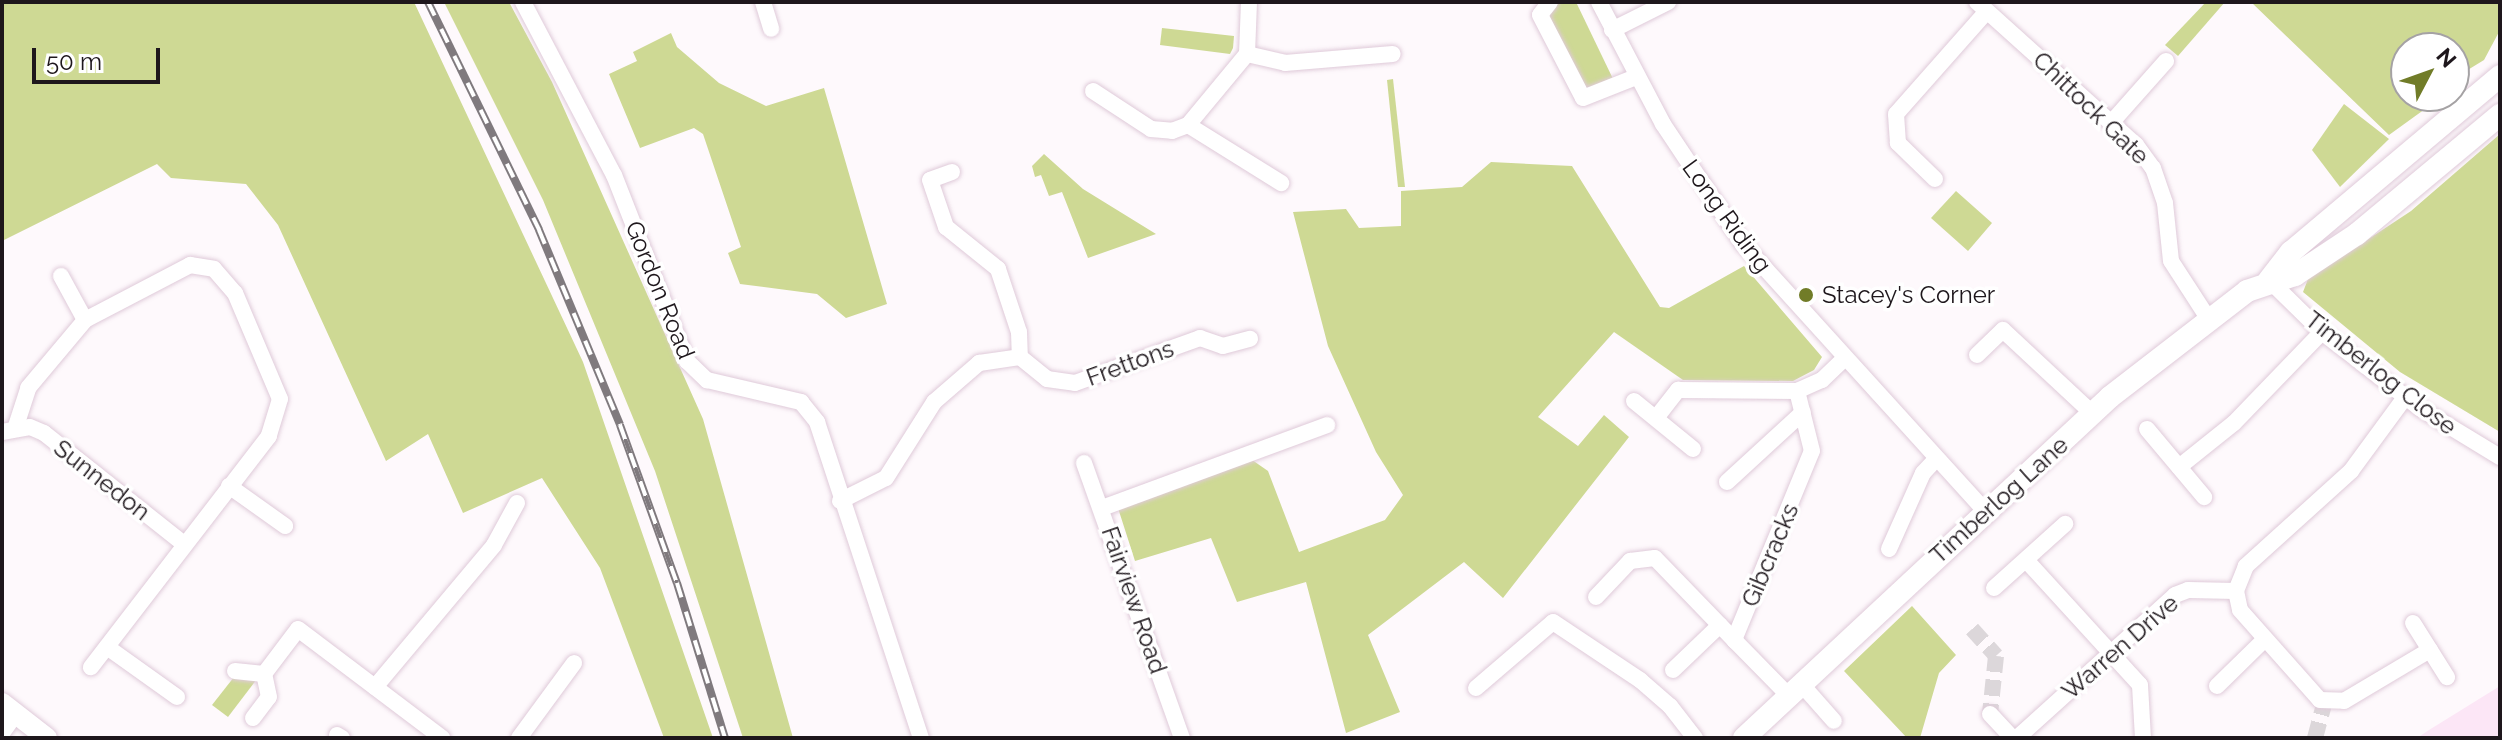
<!DOCTYPE html>
<html>
<head>
<meta charset="utf-8">
<style>
	body { margin:0 }
	#map { position:relative; width:2502px; height:740px; overflow:hidden; background:#fef9fc; font-family:Raleway,sans-serif }
	div>[style] { position:absolute }
	.built>* { inset:0; background:#fce6f6 }
	.green>* { inset:0; background:#ced994 }
	.minor-tunnel>* { height:16px; margin-top:-8px; transform-origin:0; background:repeating-linear-gradient(90deg,#dcd7da 0 16px,transparent 0 24px) }
	.roads { filter:drop-shadow(0 0 2px #dfcad9) drop-shadow(0 0 2px #dfcad9) }
	.minor>* { height:16px; margin:-8px; padding:0 8px; transform-origin:8px; border-radius:8px; background:#fff }
	.tertiary>* { height:20px; margin:-10px; padding:0 10px; transform-origin:10px; border-radius:10px; background:#fff }
	.secondary>* { height:22px; margin:-11px; padding:0 11px; transform-origin:11px; border-radius:11px; background:#fff }
	.rail>* { height:8px; margin-top:-4px; transform-origin:0; background:repeating-linear-gradient(90deg,#fff 0 15px,#807a7e 0 30px); box-sizing:border-box; border-block:2px solid #807a7e }
	.dots>* { width:22px; height:22px; translate:-50% -50%; box-sizing:border-box; border:4px solid #fff; border-radius:50% }
	span { translate:-50% -50%; white-space:nowrap; text-align:center; line-height:1.15; -webkit-text-stroke:7px #fff; paint-order:stroke }
	.street-label { font-size:24px; color:#1e171c }
	.poi-label { font-size:24px; color:#1e171c }
	.left { translate:0 -50%; text-align:left }
	.frame { position:absolute; inset:0; border:4px solid #1e171c; pointer-events:none }
	.north { position:absolute; left:2390px; top:32px; width:80px; height:80px; box-sizing:border-box; background:#fff; border:2px solid #a5a2a4; border-radius:50%; rotate:49deg; font-size:22px; font-weight:700; line-height:32px; text-align:center; color:#1e171c }
	.north::after { content:''; display:block; margin:auto; width:28px; height:36px; background:#717c28; clip-path:polygon(50% 0,100% 100%,50% 72%,0 100%) }
	.scale { position:absolute; left:32px; top:48px; width:128px; height:36px; box-sizing:border-box; border:4px solid #1e171c; border-top:0; padding-left:10px; font-size:24px; line-height:28px; white-space:nowrap; color:#1e171c; -webkit-text-stroke:6px #fff; paint-order:stroke }
</style>
</head>
<body>
<div id="map">
	<div class="built">
		<div style="clip-path:polygon(2500px 686px,2500px 738px,2417px 738px,2429px 730px)"></div>
	</div>
	<div class="green">
		<div style="clip-path:polygon(2px 2px,414px 2px,583px 362px,713px 738px,664px 738px,600px 568px,542px 478px,463px 513px,428px 434px,386px 461px,278px 225px,246px 184px,171px 178px,157px 164px,2px 241px)"></div>
		<div style="clip-path:polygon(444px 2px,509px 2px,552px 82px,703px 419px,793px 738px,743px 738px,655px 471px,543px 200px)"></div>
		<div style="clip-path:polygon(1560px 2px,1576px 2px,1614px 81px,1584px 92px,1546px 12px)"></div>
		<div style="clip-path:polygon(2206px 2px,2225px 2px,2178px 56px,2165px 45px)"></div>
		<div style="clip-path:polygon(2251px 2px,2500px 2px,2500px 30px,2484px 60px,2466px 71px,2454px 87px,2454px 48px,2406px 48px,2406px 96px,2443px 96px,2389px 135px)"></div>
		<div style="clip-path:polygon(1162px 28px,1234px 36px,1233px 48px,1230px 54px,1160px 45px)"></div>
		<div style="clip-path:polygon(671px 33px,677px 47px,719px 83px,766px 106px,824px 88px,887px 304px,846px 318px,817px 294px,740px 284px,728px 253px,741px 247px,703px 134px,694px 128px,640px 148px,609px 74px,637px 61px,633px 52px)"></div>
		<div style="clip-path:polygon(1393px 79px,1405px 187px,1398px 187px,1387px 80px)"></div>
		<div style="clip-path:polygon(2344px 104px,2389px 139px,2340px 187px,2312px 150px)"></div>
		<div style="clip-path:polygon(2500px 134px,2500px 432px,2400px 372px,2303px 292px,2308px 279px,2411px 211px)"></div>
		<div style="clip-path:polygon(1044px 154px,1083px 189px,1156px 234px,1088px 258px,1062px 192px,1049px 196px,1041px 175px,1035px 177px,1032px 166px)"></div>
		<div style="clip-path:polygon(1491px 162px,1572px 166px,1660px 307px,1669px 308px,1744px 266px,1822px 357px,1814px 370px,1793px 381px,1683px 380px,1614px 332px,1538px 417px,1578px 446px,1604px 415px,1629px 437px,1503px 598px,1464px 562px,1368px 635px,1400px 712px,1346px 733px,1306px 582px,1237px 602px,1211px 538px,1135px 561px,1118px 508px,1245px 455px,1268px 471px,1299px 552px,1385px 520px,1403px 495px,1376px 452px,1328px 346px,1293px 212px,1346px 209px,1359px 228px,1401px 226px,1401px 191px,1462px 187px)"></div>
		<div style="clip-path:polygon(1956px 191px,1992px 223px,1968px 251px,1931px 218px)"></div>
		<div style="clip-path:polygon(1912px 606px,1956px 655px,1939px 673px,1920px 738px,1907px 738px,1844px 671px)"></div>
		<div style="clip-path:polygon(234px 677px,257px 679px,228px 717px,212px 705px)"></div>
	</div>
	<div class="minor-tunnel">
		<div style="left:1972px;top:629px;width:36px;rotate:48deg"></div>
		<div style="left:1996px;top:656px;width:58px;rotate:95.9deg"></div>
		<div style="left:2315px;top:738px;width:38px;rotate:-75deg"></div>
	</div>
	<div class="roads">
		<div class="minor">
			<div style="left:523px;top:2px;width:195px;rotate:62.3deg"></div>
			<div style="left:614px;top:175px;width:200px;rotate:68.6deg"></div>
			<div style="left:687px;top:361px;width:28px;rotate:44deg"></div>
			<div style="left:707px;top:380px;width:97px;rotate:13.2deg"></div>
			<div style="left:801px;top:402px;width:26px;rotate:51deg"></div>
			<div style="left:817px;top:422px;width:333px;rotate:71.8deg"></div>
			<div style="left:763px;top:2px;width:28px;rotate:73deg"></div>
			<div style="left:1550px;top:2px;width:16px;rotate:128deg"></div>
			<div style="left:1540px;top:15px;width:93px;rotate:62.6deg"></div>
			<div style="left:1583px;top:98px;width:57px;rotate:-21.6deg"></div>
			<div style="left:1599px;top:2px;width:138px;rotate:62.3deg"></div>
			<div style="left:1663px;top:124px;width:144px;rotate:56.3deg"></div>
			<div style="left:1743px;top:244px;width:362px;rotate:47.8deg"></div>
			<div style="left:1977px;top:2px;width:214px;rotate:42deg"></div>
			<div style="left:2136px;top:145px;width:29px;rotate:54deg"></div>
			<div style="left:2153px;top:168px;width:37px;rotate:71deg"></div>
			<div style="left:2165px;top:203px;width:58px;rotate:84.1deg"></div>
			<div style="left:2171px;top:261px;width:68px;rotate:57deg"></div>
			<div style="left:1612px;top:30px;width:63px;rotate:-26.6deg"></div>
			<div style="left:1247px;top:54px;width:39px;rotate:13deg"></div>
			<div style="left:1285px;top:63px;width:108px;rotate:-4.8deg"></div>
			<div style="left:1093px;top:91px;width:69px;rotate:33.2deg"></div>
			<div style="left:1151px;top:129px;width:21px;rotate:5deg"></div>
			<div style="left:1172px;top:131px;width:17px;rotate:-21deg"></div>
			<div style="left:1188px;top:125px;width:92px;rotate:-50.3deg"></div>
			<div style="left:1247px;top:54px;width:52px;rotate:-87.8deg"></div>
			<div style="left:2111px;top:123px;width:83px;rotate:-48.4deg"></div>
			<div style="left:1188px;top:125px;width:110px;rotate:31.9deg"></div>
			<div style="left:952px;top:172px;width:23px;rotate:160deg"></div>
			<div style="left:930px;top:180px;width:50px;rotate:71.2deg"></div>
			<div style="left:946px;top:227px;width:67px;rotate:38.9deg"></div>
			<div style="left:998px;top:269px;width:66px;rotate:71.6deg"></div>
			<div style="left:1019px;top:332px;width:25px;rotate:88deg"></div>
			<div style="left:1935px;top:179px;width:52px;rotate:-135.8deg"></div>
			<div style="left:1898px;top:143px;width:29px;rotate:-94deg"></div>
			<div style="left:1896px;top:114px;width:137px;rotate:-48.5deg"></div>
			<div style="left:61px;top:276px;width:50px;rotate:61.4deg"></div>
			<div style="left:2269px;top:280px;width:74px;rotate:44.5deg"></div>
			<div style="left:2322px;top:332px;width:125px;rotate:37.9deg"></div>
			<div style="left:2421px;top:409px;width:92px;rotate:31.3deg"></div>
			<div style="left:1977px;top:355px;width:36px;rotate:-44deg"></div>
			<div style="left:2003px;top:330px;width:123px;rotate:43deg"></div>
			<div style="left:2406px;top:396px;width:93px;rotate:126.3deg"></div>
			<div style="left:2351px;top:471px;width:142px;rotate:137.9deg"></div>
			<div style="left:2246px;top:566px;width:27px;rotate:112deg"></div>
			<div style="left:2236px;top:591px;width:19px;rotate:78deg"></div>
			<div style="left:2240px;top:610px;width:120px;rotate:48.4deg"></div>
			<div style="left:2320px;top:700px;width:24px;rotate:2deg"></div>
			<div style="left:2344px;top:701px;width:100px;rotate:-30.7deg"></div>
			<div style="left:1634px;top:401px;width:76px;rotate:39.1deg"></div>
			<div style="left:1656px;top:418px;width:36px;rotate:-52deg"></div>
			<div style="left:1678px;top:390px;width:119px;rotate:0.5deg"></div>
			<div style="left:1797px;top:391px;width:27px;rotate:-24deg"></div>
			<div style="left:1822px;top:380px;width:30px;rotate:-44deg"></div>
			<div style="left:16px;top:426px;width:40px;rotate:-72deg"></div>
			<div style="left:28px;top:388px;width:89px;rotate:-50deg"></div>
			<div style="left:85px;top:320px;width:119px;rotate:-27.6deg"></div>
			<div style="left:190px;top:265px;width:24px;rotate:9deg"></div>
			<div style="left:214px;top:269px;width:32px;rotate:49deg"></div>
			<div style="left:235px;top:293px;width:115px;rotate:67deg"></div>
			<div style="left:280px;top:399px;width:39px;rotate:107deg"></div>
			<div style="left:269px;top:436px;width:292px;rotate:127.6deg"></div>
			<div style="left:2147px;top:429px;width:89px;rotate:50deg"></div>
			<div style="left:2px;top:432px;width:28px;rotate:-10deg"></div>
			<div style="left:30px;top:427px;width:15px;rotate:23deg"></div>
			<div style="left:44px;top:433px;width:179px;rotate:38.4deg"></div>
			<div style="left:1084px;top:463px;width:292px;rotate:70.4deg"></div>
			<div style="left:2179px;top:467px;width:70px;rotate:-38.7deg"></div>
			<div style="left:2234px;top:423px;width:127px;rotate:-46deg"></div>
			<div style="left:1727px;top:482px;width:103px;rotate:-42.6deg"></div>
			<div style="left:229px;top:486px;width:69px;rotate:35.5deg"></div>
			<div style="left:840px;top:501px;width:51px;rotate:-26.6deg"></div>
			<div style="left:886px;top:478px;width:90px;rotate:-57.7deg"></div>
			<div style="left:934px;top:402px;width:60px;rotate:-40.9deg"></div>
			<div style="left:979px;top:363px;width:41px;rotate:-8.3deg"></div>
			<div style="left:1020px;top:357px;width:35px;rotate:39deg"></div>
			<div style="left:1047px;top:379px;width:28px;rotate:8deg"></div>
			<div style="left:1075px;top:383px;width:133px;rotate:-19.8deg"></div>
			<div style="left:1200px;top:338px;width:24px;rotate:19deg"></div>
			<div style="left:1223px;top:346px;width:28px;rotate:-15deg"></div>
			<div style="left:1102px;top:508px;width:240px;rotate:-20.2deg"></div>
			<div style="left:1889px;top:549px;width:83px;rotate:-65.9deg"></div>
			<div style="left:1923px;top:473px;width:19px;rotate:-47deg"></div>
			<div style="left:2026px;top:560px;width:169px;rotate:47.6deg"></div>
			<div style="left:2140px;top:685px;width:53px;rotate:86.8deg"></div>
			<div style="left:1994px;top:588px;width:96px;rotate:-42deg"></div>
			<div style="left:1596px;top:597px;width:50px;rotate:-46.6deg"></div>
			<div style="left:1630px;top:561px;width:25px;rotate:-7deg"></div>
			<div style="left:1655px;top:558px;width:117px;rotate:46deg"></div>
			<div style="left:2413px;top:623px;width:64px;rotate:57.8deg"></div>
			<div style="left:107px;top:647px;width:86px;rotate:35.5deg"></div>
			<div style="left:1673px;top:670px;width:65px;rotate:-43.8deg"></div>
			<div style="left:235px;top:671px;width:29px;rotate:6deg"></div>
			<div style="left:2217px;top:686px;width:67px;rotate:-44.4deg"></div>
			<div style="left:375px;top:687px;width:185px;rotate:-50deg"></div>
			<div style="left:494px;top:545px;width:48px;rotate:-61.3deg"></div>
			<div style="left:1804px;top:687px;width:45px;rotate:48.6deg"></div>
			<div style="left:1476px;top:688px;width:101px;rotate:-40.6deg"></div>
			<div style="left:1553px;top:622px;width:105px;rotate:33.7deg"></div>
			<div style="left:1640px;top:680px;width:40px;rotate:41deg"></div>
			<div style="left:1670px;top:706px;width:41px;rotate:52deg"></div>
			<div style="left:1791px;top:698px;width:81px;rotate:-134.5deg"></div>
			<div style="left:1734px;top:640px;width:204px;rotate:-67.6deg"></div>
			<div style="left:1812px;top:451px;width:62px;rotate:-104deg"></div>
			<div style="left:1990px;top:714px;width:33px;rotate:47deg"></div>
			<div style="left:253px;top:718px;width:26px;rotate:-53deg"></div>
			<div style="left:269px;top:697px;width:24px;rotate:-102deg"></div>
			<div style="left:264px;top:674px;width:56px;rotate:-52.9deg"></div>
			<div style="left:298px;top:629px;width:181px;rotate:37.1deg"></div>
			<div style="left:2px;top:733px;width:24px;rotate:-54deg"></div>
			<div style="left:337px;top:735px;width:6px;rotate:31deg"></div>
			<div style="left:519px;top:738px;width:93px;rotate:-53.7deg"></div>
			<div style="left:2017px;top:738px;width:213px;rotate:-42.1deg"></div>
			<div style="left:2175px;top:595px;width:14px;rotate:-21deg"></div>
			<div style="left:2188px;top:590px;width:48px;rotate:1.2deg"></div>
		</div>
		<div class="tertiary">
			<div style="left:2px;top:703px;width:57px;rotate:37.9deg"></div>
		</div>
		<div class="secondary">
			<div style="left:2269px;top:280px;width:36px;rotate:-52deg"></div>
			<div style="left:2291px;top:252px;width:273px;rotate:-40.1deg"></div>
			<div style="left:1744px;top:738px;width:500px;rotate:-42.97deg"></div>
			<div style="left:2110px;top:397px;width:173px;rotate:-37.7deg"></div>
			<div style="left:2247px;top:291px;width:51px;rotate:-18.4deg"></div>
			<div style="left:2295px;top:275px;width:74px;rotate:-33.5deg"></div>
			<div style="left:2357px;top:234px;width:186px;rotate:-39.8deg"></div>
		</div>
	</div>
	<div class="rail">
		<div style="left:428px;top:2px;width:254px;rotate:64deg"></div>
		<div style="left:539px;top:230px;width:211px;rotate:67.4deg"></div>
		<div style="left:620px;top:425px;width:168px;rotate:70.2deg"></div>
		<div style="left:677px;top:583px;width:162px;rotate:72.8deg"></div>
	</div>
	<div class="dots">
		<div style="left:1806px;top:295px;background:#717c28"></div>
	</div>
	<div class="street-label">
		<span style="left:2091px;top:108px;rotate:44deg">Chittock Gate</span>
		<span style="left:1727px;top:216px;rotate:54deg">Long Riding</span>
		<span style="left:660px;top:290px;rotate:68deg">Gordon Road</span>
		<span style="left:1130px;top:363px;rotate:-20deg">Frettons</span>
		<span style="left:2381px;top:373px;rotate:38deg">Timberlog Close</span>
		<span style="left:102px;top:480px;rotate:38deg">Sunnedon</span>
		<span style="left:1999px;top:500px;rotate:-42deg">Timberlog Lane</span>
		<span style="left:1770px;top:555px;rotate:-67deg">Gibcracks</span>
		<span style="left:1134px;top:600px;rotate:71deg">Fairview Road</span>
		<span style="left:2120px;top:647px;rotate:-41deg">Warren Drive</span>
	</div>
	<div class="poi-label">
		<span class="left" style="left:1822px;top:295px">Stacey's Corner</span>
	</div>
	<div class="frame"></div>
	<div class="north">N</div>
	<div class="scale">50 m</div>
</div>
</body>
</html>
